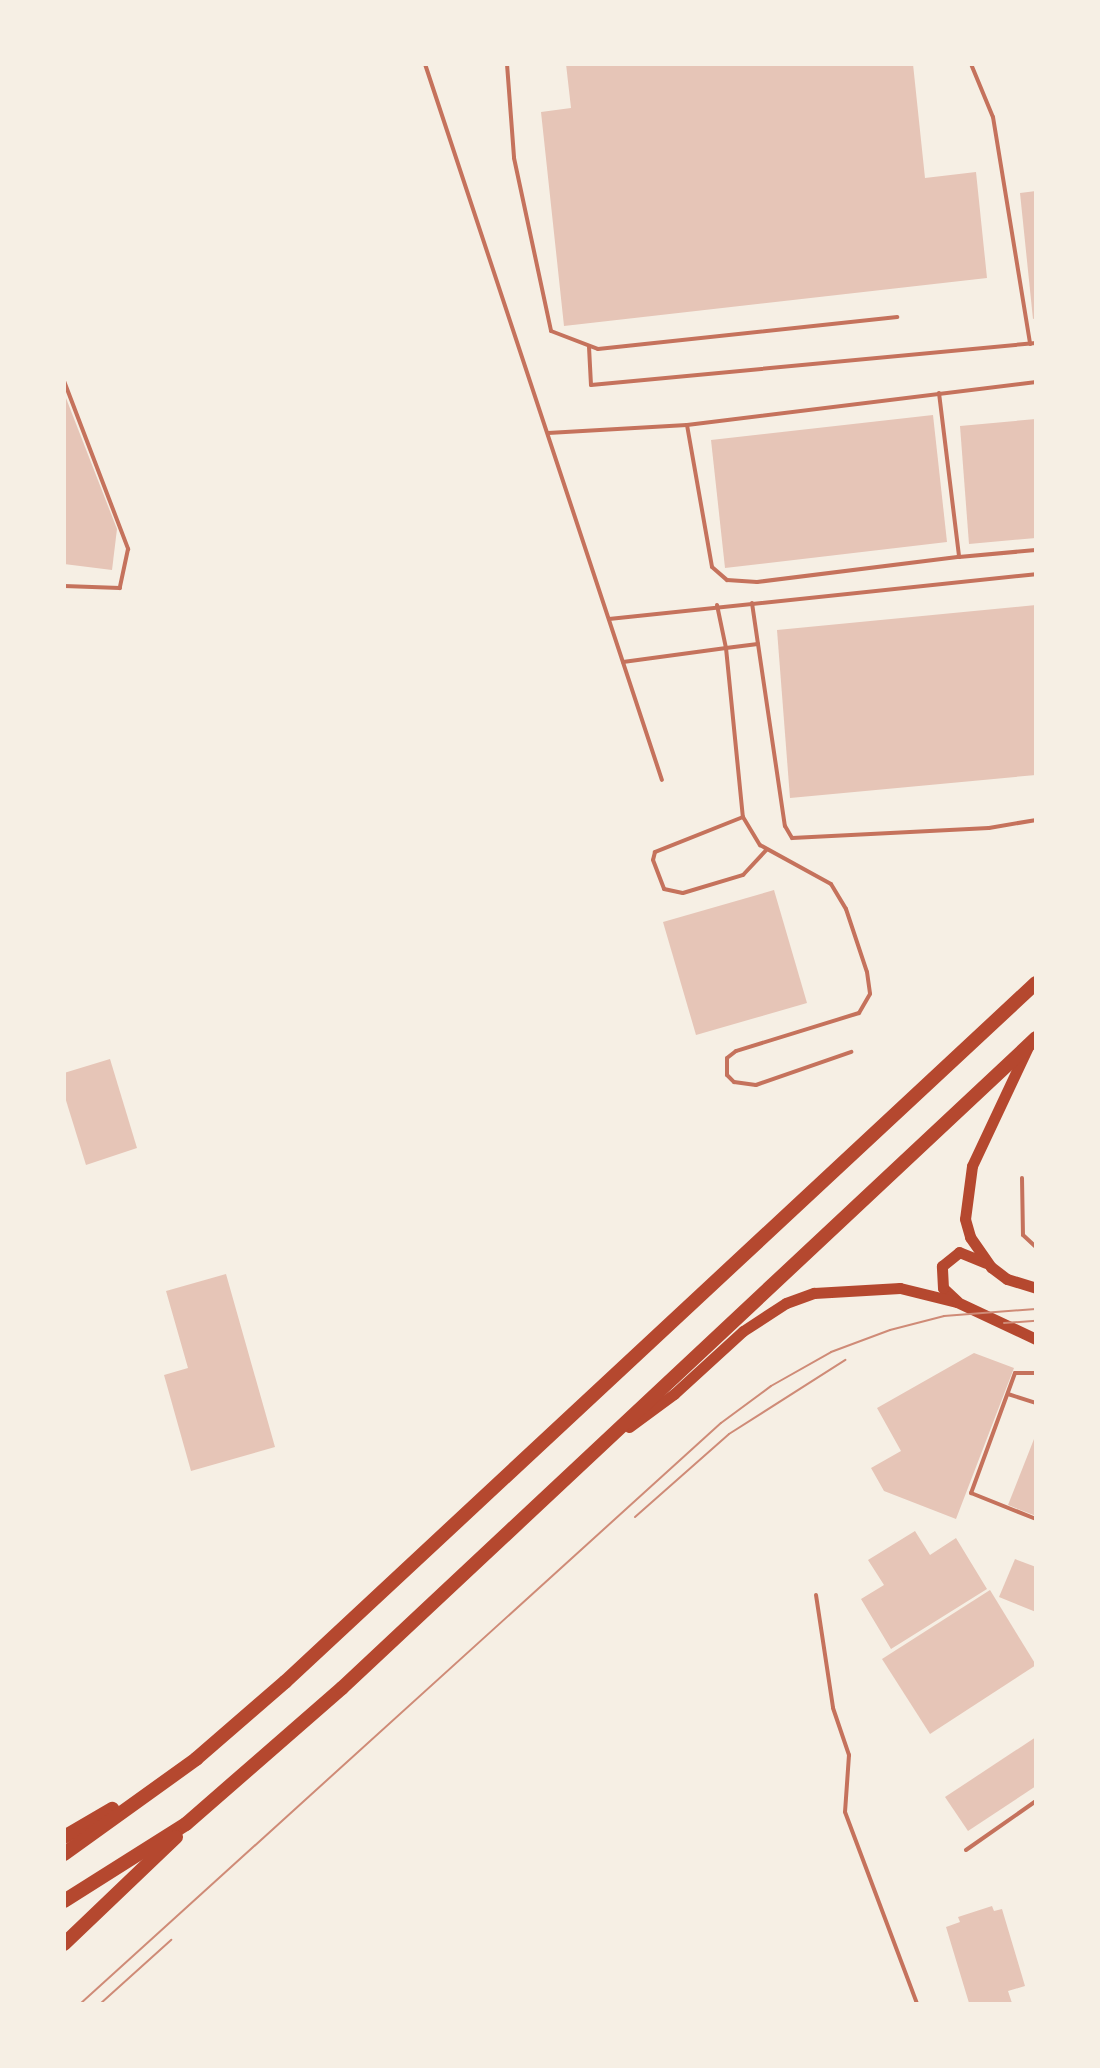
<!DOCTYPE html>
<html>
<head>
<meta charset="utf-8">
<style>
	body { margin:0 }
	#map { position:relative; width:1100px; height:2068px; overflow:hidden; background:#f6efe4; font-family:"Noto Sans",sans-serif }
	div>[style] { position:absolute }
	.building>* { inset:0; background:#e6c5b7 }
	.service>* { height:4px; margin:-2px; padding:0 2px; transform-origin:2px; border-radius:2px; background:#c5725c }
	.secondary>* { height:11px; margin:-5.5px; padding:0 5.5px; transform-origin:5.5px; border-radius:5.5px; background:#b5482f }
	.motorway>* { height:14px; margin:-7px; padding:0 7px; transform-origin:7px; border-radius:7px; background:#b5482f }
	.tram>* { height:2px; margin:-1px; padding:0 1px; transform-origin:1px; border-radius:1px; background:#cf8b77 }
	span { translate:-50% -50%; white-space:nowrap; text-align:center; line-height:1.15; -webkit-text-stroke:8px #f6efe4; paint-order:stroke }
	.frame { position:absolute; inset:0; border:66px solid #f6efe4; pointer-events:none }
</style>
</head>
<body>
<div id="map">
	<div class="building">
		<div style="clip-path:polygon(566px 64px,913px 64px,925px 178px,976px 172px,987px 278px,564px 326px,541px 112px,571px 108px)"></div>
		<div style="clip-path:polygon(1036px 191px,1036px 318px,1033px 319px,1020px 193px)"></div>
		<div style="clip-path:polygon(64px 393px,117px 529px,112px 570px,64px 564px)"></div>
		<div style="clip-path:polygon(933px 415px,947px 542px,725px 568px,711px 440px)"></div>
		<div style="clip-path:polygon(1036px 419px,1036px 538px,969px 544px,960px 426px)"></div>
		<div style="clip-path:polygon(1036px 605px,1036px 775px,790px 798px,777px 630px)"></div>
		<div style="clip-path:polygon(774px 890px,807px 1003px,696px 1035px,663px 922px)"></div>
		<div style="clip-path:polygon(110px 1059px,137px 1148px,86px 1165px,64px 1094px,64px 1073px)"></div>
		<div style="clip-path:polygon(226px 1274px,275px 1447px,191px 1471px,164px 1375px,188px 1368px,166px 1291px)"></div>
		<div style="clip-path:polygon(974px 1353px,1014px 1368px,956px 1519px,884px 1491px,871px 1468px,901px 1451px,877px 1408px)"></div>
		<div style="clip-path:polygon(1036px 1434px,1036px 1516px,1008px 1505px)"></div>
		<div style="clip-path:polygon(915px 1531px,930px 1555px,956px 1538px,987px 1589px,891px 1649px,861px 1599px,884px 1585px,868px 1560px)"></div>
		<div style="clip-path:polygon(1015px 1559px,1036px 1567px,1036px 1612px,999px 1597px)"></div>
		<div style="clip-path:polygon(990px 1590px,1036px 1665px,930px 1734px,882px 1659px)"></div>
		<div style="clip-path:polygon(1036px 1737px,1036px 1786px,968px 1831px,945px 1797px)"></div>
		<div style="clip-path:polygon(992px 1906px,994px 1911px,1002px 1909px,1025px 1986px,1008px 1991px,1012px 2003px,969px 2003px,946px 1927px,960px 1922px,958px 1917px)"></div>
	</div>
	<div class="service">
		<div style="left:425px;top:64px;width:754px;rotate:71.69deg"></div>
		<div style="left:507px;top:64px;width:94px;rotate:85.7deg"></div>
		<div style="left:514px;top:158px;width:177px;rotate:77.9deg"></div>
		<div style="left:551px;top:331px;width:50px;rotate:21deg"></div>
		<div style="left:598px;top:349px;width:301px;rotate:-6.1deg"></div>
		<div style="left:971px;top:64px;width:57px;rotate:67.5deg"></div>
		<div style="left:993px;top:117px;width:230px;rotate:80.7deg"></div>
		<div style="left:589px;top:347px;width:38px;rotate:87deg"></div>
		<div style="left:591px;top:385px;width:447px;rotate:-5.4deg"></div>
		<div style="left:64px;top:381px;width:180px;rotate:69.1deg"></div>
		<div style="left:128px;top:549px;width:40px;rotate:102deg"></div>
		<div style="left:120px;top:588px;width:56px;rotate:-178deg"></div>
		<div style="left:939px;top:393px;width:165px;rotate:83deg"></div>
		<div style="left:959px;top:557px;width:77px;rotate:-5.2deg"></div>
		<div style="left:687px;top:425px;width:144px;rotate:80deg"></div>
		<div style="left:712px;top:567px;width:20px;rotate:41deg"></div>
		<div style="left:727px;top:580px;width:30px;rotate:4deg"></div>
		<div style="left:757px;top:582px;width:204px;rotate:-7.1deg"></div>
		<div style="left:548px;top:433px;width:139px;rotate:-3.3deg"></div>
		<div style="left:687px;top:425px;width:352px;rotate:-7deg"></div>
		<div style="left:752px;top:603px;width:41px;rotate:81.7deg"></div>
		<div style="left:717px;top:605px;width:44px;rotate:78.2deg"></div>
		<div style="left:726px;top:648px;width:32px;rotate:-7deg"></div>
		<div style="left:758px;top:644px;width:184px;rotate:81.6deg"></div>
		<div style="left:785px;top:826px;width:14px;rotate:60deg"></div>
		<div style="left:792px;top:838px;width:197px;rotate:-2.9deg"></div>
		<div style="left:989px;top:828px;width:48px;rotate:-9.7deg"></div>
		<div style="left:609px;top:619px;width:429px;rotate:-6deg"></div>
		<div style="left:623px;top:662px;width:104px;rotate:-7.7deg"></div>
		<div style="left:726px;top:648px;width:170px;rotate:84.3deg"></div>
		<div style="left:743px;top:817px;width:33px;rotate:59deg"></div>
		<div style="left:760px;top:845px;width:81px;rotate:28.8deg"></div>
		<div style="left:831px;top:884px;width:29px;rotate:59deg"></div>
		<div style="left:846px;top:909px;width:66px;rotate:71.6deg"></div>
		<div style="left:867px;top:972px;width:22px;rotate:82deg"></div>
		<div style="left:870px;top:994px;width:22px;rotate:120deg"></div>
		<div style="left:859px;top:1013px;width:129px;rotate:162.8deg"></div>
		<div style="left:736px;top:1051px;width:11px;rotate:142deg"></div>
		<div style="left:727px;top:1058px;width:17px;rotate:90deg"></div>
		<div style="left:727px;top:1075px;width:10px;rotate:45deg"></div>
		<div style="left:734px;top:1082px;width:22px;rotate:8deg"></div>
		<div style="left:756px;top:1085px;width:101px;rotate:-19.2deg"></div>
		<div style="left:743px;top:817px;width:95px;rotate:158.3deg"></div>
		<div style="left:655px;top:852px;width:8px;rotate:104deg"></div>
		<div style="left:653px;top:860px;width:31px;rotate:69deg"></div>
		<div style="left:664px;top:889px;width:19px;rotate:12deg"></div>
		<div style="left:683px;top:893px;width:63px;rotate:-16.7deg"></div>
		<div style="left:743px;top:875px;width:35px;rotate:-47deg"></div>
		<div style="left:1022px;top:1178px;width:57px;rotate:89deg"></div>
		<div style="left:1023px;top:1235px;width:18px;rotate:43deg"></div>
		<div style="left:1036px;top:1373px;width:21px;rotate:180deg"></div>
		<div style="left:1015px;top:1373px;width:128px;rotate:110.1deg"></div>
		<div style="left:971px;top:1493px;width:70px;rotate:21.8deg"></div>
		<div style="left:1008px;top:1394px;width:29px;rotate:18deg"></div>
		<div style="left:816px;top:1595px;width:114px;rotate:81.4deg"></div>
		<div style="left:833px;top:1708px;width:50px;rotate:71.2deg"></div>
		<div style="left:849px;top:1755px;width:57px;rotate:94deg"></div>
		<div style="left:845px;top:1812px;width:205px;rotate:69.4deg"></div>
		<div style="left:966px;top:1850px;width:85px;rotate:-35deg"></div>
	</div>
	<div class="secondary">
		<div style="left:1027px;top:1049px;width:129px;rotate:115.2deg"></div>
		<div style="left:972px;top:1166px;width:53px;rotate:97.5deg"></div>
		<div style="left:965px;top:1219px;width:19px;rotate:74deg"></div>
		<div style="left:970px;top:1237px;width:37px;rotate:55deg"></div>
		<div style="left:991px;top:1267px;width:20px;rotate:37deg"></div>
		<div style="left:1007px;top:1279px;width:30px;rotate:17deg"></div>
		<div style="left:957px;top:1301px;width:19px;rotate:-137deg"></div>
		<div style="left:943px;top:1288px;width:22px;rotate:-93deg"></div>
		<div style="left:942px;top:1266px;width:22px;rotate:-39deg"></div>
		<div style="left:959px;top:1252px;width:29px;rotate:22deg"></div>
		<div style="left:629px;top:1427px;width:56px;rotate:-36.3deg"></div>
		<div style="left:674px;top:1394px;width:93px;rotate:-42.4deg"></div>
		<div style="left:743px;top:1331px;width:51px;rotate:-33.1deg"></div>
		<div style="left:786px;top:1303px;width:30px;rotate:-20deg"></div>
		<div style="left:814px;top:1293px;width:86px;rotate:-3.3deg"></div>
		<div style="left:900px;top:1288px;width:59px;rotate:13.8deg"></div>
		<div style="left:957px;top:1302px;width:87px;rotate:25.1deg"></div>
	</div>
	<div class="motorway">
		<div style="left:64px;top:1837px;width:56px;rotate:-30.3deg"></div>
		<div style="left:64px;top:1854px;width:163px;rotate:-35.7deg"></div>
		<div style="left:196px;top:1759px;width:118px;rotate:-40.9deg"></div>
		<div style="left:285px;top:1682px;width:1026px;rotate:-42.95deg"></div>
		<div style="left:64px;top:1901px;width:144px;rotate:-32.3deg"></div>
		<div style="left:186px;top:1824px;width:207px;rotate:-41.1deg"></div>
		<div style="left:342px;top:1688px;width:951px;rotate:-43.12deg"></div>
		<div style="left:64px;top:1944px;width:155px;rotate:-43.7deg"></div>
	</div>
	<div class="tram">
		<div style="left:1004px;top:1323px;width:32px;rotate:-4deg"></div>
		<div style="left:635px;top:1517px;width:125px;rotate:-41.4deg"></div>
		<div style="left:729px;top:1434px;width:138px;rotate:-32.5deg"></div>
		<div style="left:80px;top:2004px;width:865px;rotate:-42.19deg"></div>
		<div style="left:721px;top:1423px;width:62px;rotate:-36.5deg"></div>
		<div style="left:771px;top:1386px;width:69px;rotate:-29.5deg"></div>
		<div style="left:831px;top:1352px;width:63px;rotate:-20.4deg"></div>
		<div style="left:890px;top:1330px;width:56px;rotate:-14.5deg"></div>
		<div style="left:944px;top:1316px;width:92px;rotate:-4.4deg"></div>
		<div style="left:100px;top:2004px;width:96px;rotate:-42deg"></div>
	</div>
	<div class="frame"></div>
</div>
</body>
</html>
